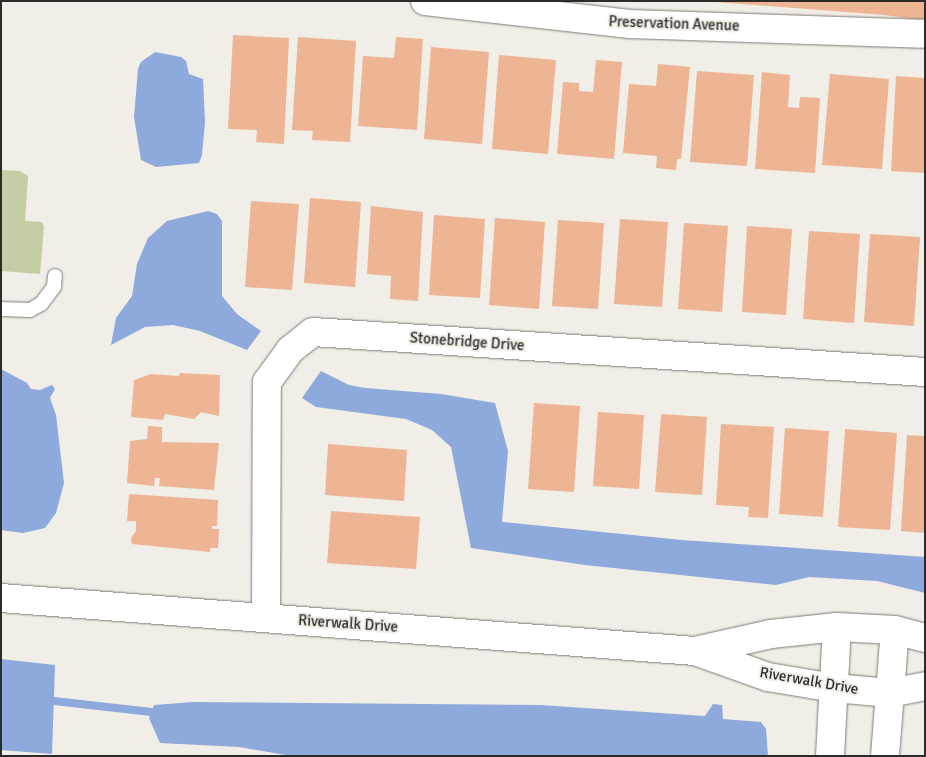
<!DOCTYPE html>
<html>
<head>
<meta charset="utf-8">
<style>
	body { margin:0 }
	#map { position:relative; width:926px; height:757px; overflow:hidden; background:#f1ede7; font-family:Signika,sans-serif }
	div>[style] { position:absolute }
	.green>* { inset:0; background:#c5cda5 }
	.water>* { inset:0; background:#8ea9dc }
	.stream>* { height:8px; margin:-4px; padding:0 4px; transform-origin:4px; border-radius:4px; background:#8ea9dc }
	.building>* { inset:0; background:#edb594 }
	.roads { filter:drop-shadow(0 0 1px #7e7a75) drop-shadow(0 0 1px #7e7a75) }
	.service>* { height:14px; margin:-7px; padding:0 7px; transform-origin:7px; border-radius:7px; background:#fff }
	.minor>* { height:28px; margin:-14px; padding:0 14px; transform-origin:14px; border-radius:14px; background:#fff }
	.tertiary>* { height:28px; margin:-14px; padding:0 14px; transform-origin:14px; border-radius:14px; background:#fff }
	span { translate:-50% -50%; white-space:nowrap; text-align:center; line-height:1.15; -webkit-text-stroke:4px #f1ede7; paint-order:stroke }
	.street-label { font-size:15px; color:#2d2b29 }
	.frame { position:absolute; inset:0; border:2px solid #2d2b29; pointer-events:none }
</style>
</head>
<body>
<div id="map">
	<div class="green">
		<div style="clip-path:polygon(1px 170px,20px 171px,28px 176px,25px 221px,42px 222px,44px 227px,40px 274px,1px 271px)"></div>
	</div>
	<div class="water">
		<div style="clip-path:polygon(155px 52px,181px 57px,186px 61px,189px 74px,203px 79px,205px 123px,202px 155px,199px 163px,156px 167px,141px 160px,134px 117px,138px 69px,141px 62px)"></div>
		<div style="clip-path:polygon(208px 211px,217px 214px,222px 221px,222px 296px,237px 314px,261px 331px,247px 350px,200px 331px,173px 325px,145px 327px,111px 345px,116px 318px,132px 296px,137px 264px,148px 238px,167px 221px)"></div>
		<div style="clip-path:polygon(1px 369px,27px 383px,31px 389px,40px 390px,52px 385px,55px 389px,50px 398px,56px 415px,64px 483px,56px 513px,45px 528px,23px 533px,1px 530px)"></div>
		<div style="clip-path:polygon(321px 371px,349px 385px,365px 388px,441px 394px,495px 403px,508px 451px,502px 522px,682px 540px,925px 557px,925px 593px,877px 581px,809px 577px,776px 585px,585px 565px,471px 548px,451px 447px,432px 430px,406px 419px,316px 407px,302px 398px)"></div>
		<div style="clip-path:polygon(1px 659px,55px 665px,52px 754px,1px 750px)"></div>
		<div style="clip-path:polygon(193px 702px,540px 705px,705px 716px,713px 704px,722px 705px,723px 719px,761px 722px,766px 729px,768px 756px,291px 756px,239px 747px,160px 743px,149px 718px,154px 705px)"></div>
	</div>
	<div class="stream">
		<div style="left:54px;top:701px;width:98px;rotate:6.5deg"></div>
	</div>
	<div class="building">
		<div style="clip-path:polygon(702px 1px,925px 1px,925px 21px,885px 15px)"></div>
		<div style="clip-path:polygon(233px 35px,289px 38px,284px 144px,256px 142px,257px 130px,228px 129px)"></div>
		<div style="clip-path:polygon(298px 37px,356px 41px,350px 142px,312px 140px,313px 131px,292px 130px)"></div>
		<div style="clip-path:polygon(396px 37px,423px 39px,417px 130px,358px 126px,363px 56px,394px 58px)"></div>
		<div style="clip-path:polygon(431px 47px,489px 52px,482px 144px,424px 139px)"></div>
		<div style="clip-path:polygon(499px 55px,556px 60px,548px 154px,492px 149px)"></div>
		<div style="clip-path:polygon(596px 60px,622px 62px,614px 159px,557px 154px,563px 82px,579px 83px,579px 91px,593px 92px)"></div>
		<div style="clip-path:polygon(658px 64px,690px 67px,681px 159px,677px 159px,676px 170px,656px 168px,657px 156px,623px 153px,629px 84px,656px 86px)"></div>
		<div style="clip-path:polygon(697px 71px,754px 75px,747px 166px,690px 162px)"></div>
		<div style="clip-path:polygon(762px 72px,790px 75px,788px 107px,799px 108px,800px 97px,820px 98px,815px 173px,755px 169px)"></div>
		<div style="clip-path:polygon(830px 74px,889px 79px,882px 169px,822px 165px)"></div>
		<div style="clip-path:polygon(896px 76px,925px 78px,925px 173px,891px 171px)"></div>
		<div style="clip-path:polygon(310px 198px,361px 202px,355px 287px,304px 283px)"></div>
		<div style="clip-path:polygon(251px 201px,299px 204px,292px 290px,245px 287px)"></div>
		<div style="clip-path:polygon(371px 206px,423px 212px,418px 301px,390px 299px,391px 276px,367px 274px)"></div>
		<div style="clip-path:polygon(434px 215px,485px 219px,480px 298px,429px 295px)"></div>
		<div style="clip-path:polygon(495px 218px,545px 222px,539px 309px,489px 305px)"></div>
		<div style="clip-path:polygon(620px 219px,668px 222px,662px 307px,614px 304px)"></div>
		<div style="clip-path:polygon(558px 220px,604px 223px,598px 309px,552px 306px)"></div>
		<div style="clip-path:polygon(684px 223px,728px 226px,722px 312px,678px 309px)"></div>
		<div style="clip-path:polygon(747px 226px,792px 229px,786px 315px,742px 312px)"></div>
		<div style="clip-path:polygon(809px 231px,860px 234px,854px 323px,803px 319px)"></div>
		<div style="clip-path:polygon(870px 234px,920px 237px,914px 326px,864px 322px)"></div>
		<div style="clip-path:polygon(180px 373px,220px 375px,219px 416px,201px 412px,194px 419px,165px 414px,163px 420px,131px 417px,134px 380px,151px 374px,179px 376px)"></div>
		<div style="clip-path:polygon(534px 403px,580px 406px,574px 492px,528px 489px)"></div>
		<div style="clip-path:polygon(598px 412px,644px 415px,639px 489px,593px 486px)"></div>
		<div style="clip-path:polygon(661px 414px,707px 417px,702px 495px,655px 492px)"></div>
		<div style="clip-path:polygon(721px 424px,774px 427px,768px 518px,748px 517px,749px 507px,716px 505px)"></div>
		<div style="clip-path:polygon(148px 426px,162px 427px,162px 442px,219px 443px,214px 490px,159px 486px,160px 478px,155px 478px,154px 486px,127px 483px,130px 441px,147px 439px)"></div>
		<div style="clip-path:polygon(785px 428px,829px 431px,823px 517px,779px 514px)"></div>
		<div style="clip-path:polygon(845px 429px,897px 433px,890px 530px,838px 527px)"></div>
		<div style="clip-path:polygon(907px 435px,925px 436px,925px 533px,901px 531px)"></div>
		<div style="clip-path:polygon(328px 444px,407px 450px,404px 501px,325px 495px)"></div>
		<div style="clip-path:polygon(129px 494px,218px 500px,217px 526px,212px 526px,212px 529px,219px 529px,218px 548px,210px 548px,210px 552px,132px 544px,131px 538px,136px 531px,136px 521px,127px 521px)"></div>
		<div style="clip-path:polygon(331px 511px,420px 517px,416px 569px,327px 563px)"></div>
	</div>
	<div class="roads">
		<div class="service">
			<div style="left:1px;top:309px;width:29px;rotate:2deg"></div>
			<div style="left:30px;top:310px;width:13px;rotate:-29deg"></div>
			<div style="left:41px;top:304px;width:21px;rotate:-53deg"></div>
			<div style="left:54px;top:287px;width:11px;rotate:-85deg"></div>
		</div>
		<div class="minor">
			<div style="left:425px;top:1px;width:206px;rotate:6.4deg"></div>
			<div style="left:630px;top:24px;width:295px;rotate:1.9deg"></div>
			<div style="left:266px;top:618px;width:236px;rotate:-89.8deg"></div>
			<div style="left:267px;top:382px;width:39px;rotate:-54deg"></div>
			<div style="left:290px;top:350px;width:29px;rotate:-38deg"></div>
			<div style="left:313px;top:332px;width:613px;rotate:3.74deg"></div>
			<div style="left:830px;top:756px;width:129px;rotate:-86.9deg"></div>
			<div style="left:885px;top:756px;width:126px;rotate:-85.5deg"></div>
		</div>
		<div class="tertiary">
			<div style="left:1px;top:598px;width:696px;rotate:4.37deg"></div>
			<div style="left:695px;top:651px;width:77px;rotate:19.6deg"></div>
			<div style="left:768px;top:677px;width:67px;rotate:9.5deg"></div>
			<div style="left:834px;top:688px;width:56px;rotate:5.1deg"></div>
			<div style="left:890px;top:693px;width:36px;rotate:-11deg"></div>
			<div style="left:695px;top:651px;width:78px;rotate:-12.6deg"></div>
			<div style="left:771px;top:634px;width:66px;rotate:-6.1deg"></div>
			<div style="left:837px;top:627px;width:58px;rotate:3deg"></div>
			<div style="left:895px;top:630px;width:31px;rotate:15deg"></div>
		</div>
	</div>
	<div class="street-label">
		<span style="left:674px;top:24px;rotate:2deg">Preservation Avenue</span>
		<span style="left:467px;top:342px;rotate:4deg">Stonebridge Drive</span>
		<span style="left:348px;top:624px;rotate:4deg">Riverwalk Drive</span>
		<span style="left:809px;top:681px;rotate:10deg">Riverwalk Drive</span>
	</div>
	<div class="frame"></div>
</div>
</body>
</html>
